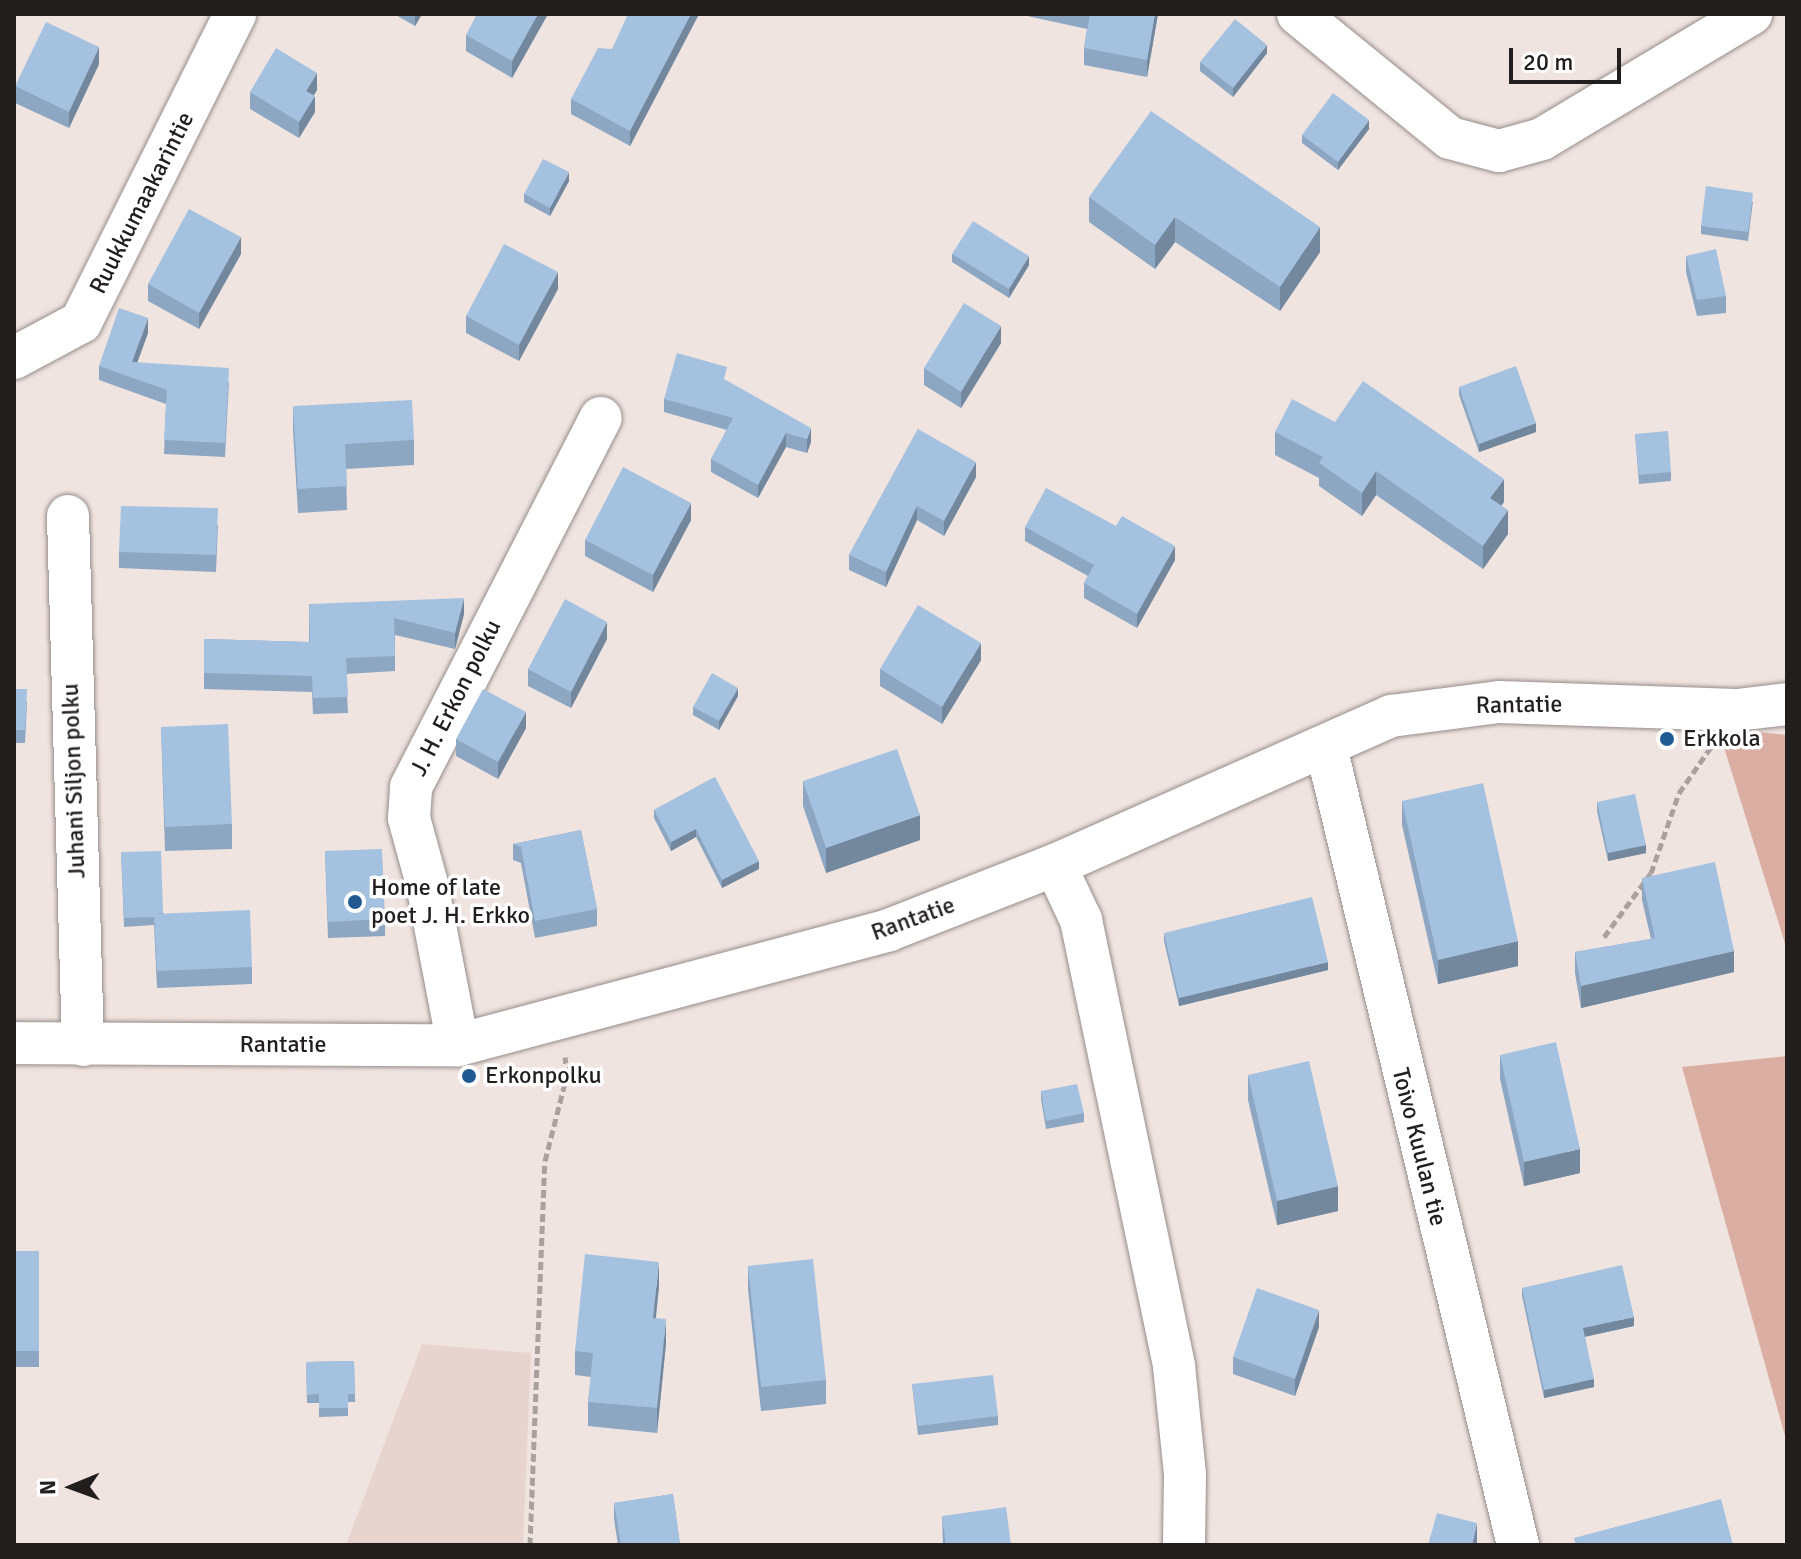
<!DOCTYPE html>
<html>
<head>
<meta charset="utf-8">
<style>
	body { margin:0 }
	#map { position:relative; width:1801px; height:1559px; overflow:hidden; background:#f0e4e1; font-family:Signika,sans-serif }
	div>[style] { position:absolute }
	.built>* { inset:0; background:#e8d4cf }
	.green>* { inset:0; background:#daaea2 }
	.path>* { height:5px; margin-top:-2.5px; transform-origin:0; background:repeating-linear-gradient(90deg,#aaa19e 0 8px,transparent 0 12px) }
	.roads { filter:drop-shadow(0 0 2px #968c89) drop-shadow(0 0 2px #968c89) }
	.minor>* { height:42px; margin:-21px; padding:0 21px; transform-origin:21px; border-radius:21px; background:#fff }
	.wall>* { inset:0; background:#8da6c1 }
	.shaded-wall>* { inset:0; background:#73879d }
	.building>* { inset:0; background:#a4c1e0 }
	.dots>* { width:22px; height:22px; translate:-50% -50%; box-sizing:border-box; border:4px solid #fff; border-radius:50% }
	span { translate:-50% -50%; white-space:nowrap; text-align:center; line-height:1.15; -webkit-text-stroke:7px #fff; paint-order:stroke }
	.street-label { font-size:24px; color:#221e1d }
	.poi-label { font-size:24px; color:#221e1d }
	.left { translate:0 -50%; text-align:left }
	.frame { position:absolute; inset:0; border:16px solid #221e1d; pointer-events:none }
	.north { position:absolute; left:32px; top:1447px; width:80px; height:80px; -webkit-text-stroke:6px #fff; paint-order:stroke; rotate:269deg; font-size:22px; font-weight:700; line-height:32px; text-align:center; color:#221e1d }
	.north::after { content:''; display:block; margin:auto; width:28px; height:36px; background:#221e1d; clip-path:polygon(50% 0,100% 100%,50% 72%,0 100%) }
	.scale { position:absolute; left:1509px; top:48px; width:112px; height:36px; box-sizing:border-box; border:4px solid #221e1d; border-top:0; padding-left:10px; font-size:24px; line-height:28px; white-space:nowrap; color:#221e1d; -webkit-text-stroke:6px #fff; paint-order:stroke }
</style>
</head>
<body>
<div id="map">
	<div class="built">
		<div style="clip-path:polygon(422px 1344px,531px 1353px,523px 1545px,346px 1545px)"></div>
	</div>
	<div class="green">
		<div style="clip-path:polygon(1718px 728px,1787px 735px,1787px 950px)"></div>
		<div style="clip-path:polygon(1787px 1056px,1787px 1443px,1682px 1067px)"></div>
	</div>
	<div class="path">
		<div style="left:1604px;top:937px;width:79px;rotate:-53.7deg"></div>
		<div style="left:1651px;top:873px;width:85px;rotate:-70.7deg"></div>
		<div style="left:1679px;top:793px;width:56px;rotate:-55.2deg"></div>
		<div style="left:530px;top:1545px;width:384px;rotate:-87.8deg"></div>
		<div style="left:545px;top:1161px;width:89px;rotate:-75.7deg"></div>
		<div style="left:567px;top:1075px;width:18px;rotate:-96deg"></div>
	</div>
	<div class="roads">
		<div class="minor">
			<div style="left:1298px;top:14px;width:196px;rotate:39.2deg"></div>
			<div style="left:1450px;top:138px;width:51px;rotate:14.9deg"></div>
			<div style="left:1499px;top:151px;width:45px;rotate:-15.6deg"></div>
			<div style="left:1542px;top:139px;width:244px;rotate:-30.9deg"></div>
			<div style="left:14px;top:358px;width:76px;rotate:-28.2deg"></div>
			<div style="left:81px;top:322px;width:344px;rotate:-63.4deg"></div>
			<div style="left:68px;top:516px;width:529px;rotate:88.38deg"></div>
			<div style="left:1326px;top:747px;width:821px;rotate:76.47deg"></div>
			<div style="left:1055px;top:865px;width:61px;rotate:64.7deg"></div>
			<div style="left:1081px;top:920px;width:456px;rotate:78.2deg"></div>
			<div style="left:1174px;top:1366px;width:110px;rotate:84.2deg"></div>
			<div style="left:1185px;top:1475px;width:70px;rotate:90.8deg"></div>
			<div style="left:14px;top:1043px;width:444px;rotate:0.3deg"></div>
			<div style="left:458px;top:1045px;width:446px;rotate:-14.9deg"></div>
			<div style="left:889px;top:930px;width:178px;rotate:-21.4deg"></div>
			<div style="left:1055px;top:865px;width:368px;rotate:-23.9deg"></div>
			<div style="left:1391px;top:716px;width:109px;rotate:-7.4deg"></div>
			<div style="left:1499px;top:702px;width:238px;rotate:1.9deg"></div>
			<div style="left:1737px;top:710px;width:50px;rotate:-6.8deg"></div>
			<div style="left:458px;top:1045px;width:164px;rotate:-100.9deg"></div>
			<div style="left:427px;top:884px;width:68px;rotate:-105.3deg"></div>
			<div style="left:409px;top:818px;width:31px;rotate:-86deg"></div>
			<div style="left:411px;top:787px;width:415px;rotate:-62.8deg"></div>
		</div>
	</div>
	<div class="wall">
		<div style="clip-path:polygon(394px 14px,422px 14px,415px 26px)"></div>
		<div style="clip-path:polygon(547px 14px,512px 78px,466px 51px,466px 35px)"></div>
		<div style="clip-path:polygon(699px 14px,630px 146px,571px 114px,571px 99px,612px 49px)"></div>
		<div style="clip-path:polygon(1018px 14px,1158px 14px,1147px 77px,1084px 65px,1084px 48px,1087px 29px)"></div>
		<div style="clip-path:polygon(1267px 53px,1233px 97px,1200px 71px,1200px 62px)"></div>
		<div style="clip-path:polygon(99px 64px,69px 128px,15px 103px,15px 86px)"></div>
		<div style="clip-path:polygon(317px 90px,314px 95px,315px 112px,299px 138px,250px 109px,250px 92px)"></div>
		<div style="clip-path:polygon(1369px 129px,1338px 170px,1302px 143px,1302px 135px)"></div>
		<div style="clip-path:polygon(569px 181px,550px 216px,524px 202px,524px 194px)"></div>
		<div style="clip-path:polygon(1089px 197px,1320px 252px,1280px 311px,1175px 242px,1155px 269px,1089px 222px)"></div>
		<div style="clip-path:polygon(1753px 201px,1748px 241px,1701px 234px,1701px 226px)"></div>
		<div style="clip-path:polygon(241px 254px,199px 329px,148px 301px,148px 284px)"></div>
		<div style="clip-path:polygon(952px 254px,1029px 265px,1009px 298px,952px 262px)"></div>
		<div style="clip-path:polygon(1686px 256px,1726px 296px,1726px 313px,1697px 316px,1686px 272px)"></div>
		<div style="clip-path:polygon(558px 289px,519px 361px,466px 333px,466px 316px)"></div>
		<div style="clip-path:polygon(148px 333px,137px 363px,229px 382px,225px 457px,164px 454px,166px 404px,99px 380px,99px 366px)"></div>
		<div style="clip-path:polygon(1001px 343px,961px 408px,924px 385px,924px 368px)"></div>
		<div style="clip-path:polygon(727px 381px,811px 442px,807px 453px,786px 447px,758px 498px,711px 472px,711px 459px,727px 430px,664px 412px,664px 399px)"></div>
		<div style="clip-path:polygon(1459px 387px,1536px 432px,1479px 452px,1459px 395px)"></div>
		<div style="clip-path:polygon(293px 406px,414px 440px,414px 465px,346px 469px,347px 510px,298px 513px,293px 431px)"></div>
		<div style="clip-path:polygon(1335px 422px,1504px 502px,1501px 506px,1508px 534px,1483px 569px,1376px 495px,1362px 516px,1319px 486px,1319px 478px,1275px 455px,1275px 432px)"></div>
		<div style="clip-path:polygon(918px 429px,976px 477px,944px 536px,917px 520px,886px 587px,849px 570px,849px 555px)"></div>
		<div style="clip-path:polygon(1635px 434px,1671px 472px,1671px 481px,1639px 484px)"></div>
		<div style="clip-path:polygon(691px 520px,653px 592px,585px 556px,585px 540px)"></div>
		<div style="clip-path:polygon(218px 525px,216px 572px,119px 568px,119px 552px)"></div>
		<div style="clip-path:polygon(1025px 527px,1175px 560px,1137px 628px,1084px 598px,1084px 583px,1088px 576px,1025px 541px)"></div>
		<div style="clip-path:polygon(309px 604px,464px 614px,455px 649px,395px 635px,395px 671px,346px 674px,348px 713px,313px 714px,312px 692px,204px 689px,204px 639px,309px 642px)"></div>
		<div style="clip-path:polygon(607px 639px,571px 708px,528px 686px,528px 669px)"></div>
		<div style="clip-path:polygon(981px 660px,942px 724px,880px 686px,880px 669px)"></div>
		<div style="clip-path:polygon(14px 689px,27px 702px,25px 743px,14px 743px)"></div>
		<div style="clip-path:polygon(738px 696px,719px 730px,693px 715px,693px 707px)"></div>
		<div style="clip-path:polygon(161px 727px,232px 824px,232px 849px,165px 851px)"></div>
		<div style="clip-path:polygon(526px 728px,498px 779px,456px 756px,456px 739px)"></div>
		<div style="clip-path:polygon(715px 777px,759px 869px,722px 888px,696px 837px,671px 851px,654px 818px,654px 810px)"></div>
		<div style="clip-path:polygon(803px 781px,920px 840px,826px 873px,803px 806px)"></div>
		<div style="clip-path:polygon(1402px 801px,1518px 966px,1438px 984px,1402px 825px)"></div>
		<div style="clip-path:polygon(1597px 802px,1646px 853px,1608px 861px,1597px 811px)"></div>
		<div style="clip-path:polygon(581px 830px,597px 909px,597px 926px,535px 938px,521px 863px,513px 860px,513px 844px)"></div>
		<div style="clip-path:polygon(325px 851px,385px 919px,385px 936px,328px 938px)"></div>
		<div style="clip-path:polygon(121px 852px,163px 913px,252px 967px,252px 984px,157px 988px,154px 925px,124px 927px)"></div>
		<div style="clip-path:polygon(1642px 878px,1734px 972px,1581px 1008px,1575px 973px,1575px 952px,1651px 939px,1642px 900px)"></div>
		<div style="clip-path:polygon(1164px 933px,1328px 970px,1179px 1006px,1164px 941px)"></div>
		<div style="clip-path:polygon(1500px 1055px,1580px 1173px,1524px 1186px,1500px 1079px)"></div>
		<div style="clip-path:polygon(1248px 1075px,1338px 1211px,1277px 1225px,1248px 1100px)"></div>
		<div style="clip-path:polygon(1041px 1091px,1084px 1113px,1084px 1122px,1046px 1129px,1041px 1099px)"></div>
		<div style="clip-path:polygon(14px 1251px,39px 1251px,39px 1367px,14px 1367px)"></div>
		<div style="clip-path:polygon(748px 1266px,826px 1380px,826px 1404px,761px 1411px,748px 1290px)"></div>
		<div style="clip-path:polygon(659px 1286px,656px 1318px,666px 1343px,657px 1433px,588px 1426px,588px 1402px,591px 1377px,575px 1375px,575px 1351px)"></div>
		<div style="clip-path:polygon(1522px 1288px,1634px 1326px,1585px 1337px,1594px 1387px,1544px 1398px,1522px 1296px)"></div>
		<div style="clip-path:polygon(1319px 1327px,1295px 1396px,1233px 1374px,1233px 1357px)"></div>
		<div style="clip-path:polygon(354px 1361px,355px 1402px,348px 1402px,348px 1416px,319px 1417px,319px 1403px,307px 1403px,306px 1362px)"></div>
		<div style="clip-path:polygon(912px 1384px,998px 1416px,998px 1425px,918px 1435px)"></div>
		<div style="clip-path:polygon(673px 1494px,680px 1545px,618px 1545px,614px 1519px,614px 1503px)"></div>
		<div style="clip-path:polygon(942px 1516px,1011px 1545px,943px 1545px)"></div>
	</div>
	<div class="shaded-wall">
		<div style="clip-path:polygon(415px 14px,422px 14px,415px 26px)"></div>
		<div style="clip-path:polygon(538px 14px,547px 14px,547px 16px,512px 78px,512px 61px)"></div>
		<div style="clip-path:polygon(691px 14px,699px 14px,630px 146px,630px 131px)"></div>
		<div style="clip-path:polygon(1155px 14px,1158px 14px,1147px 77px,1147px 60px)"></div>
		<div style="clip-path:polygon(1267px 45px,1267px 53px,1233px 97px,1233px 88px)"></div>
		<div style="clip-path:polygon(99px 47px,99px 64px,69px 128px,69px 112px)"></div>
		<div style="clip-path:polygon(317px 73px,317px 90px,306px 108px,306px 91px)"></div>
		<div style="clip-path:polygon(315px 96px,315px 112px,299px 138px,299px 122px)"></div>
		<div style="clip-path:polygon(1369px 120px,1369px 129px,1338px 170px,1338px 162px)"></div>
		<div style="clip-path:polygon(569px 172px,569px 181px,550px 216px,550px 208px)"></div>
		<div style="clip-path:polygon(1175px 217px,1175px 242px,1155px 269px,1155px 245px)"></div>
		<div style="clip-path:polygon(1320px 227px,1320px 252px,1280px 311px,1280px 287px)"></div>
		<div style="clip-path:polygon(241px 237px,241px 254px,199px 329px,199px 313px)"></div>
		<div style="clip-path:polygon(1029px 256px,1029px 265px,1009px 298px,1009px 289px)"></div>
		<div style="clip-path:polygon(558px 272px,558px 289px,519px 361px,519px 345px)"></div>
		<div style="clip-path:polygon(148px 318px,148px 333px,132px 377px,132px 362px)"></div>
		<div style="clip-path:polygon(1001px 326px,1001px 343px,961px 408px,961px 392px)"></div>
		<div style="clip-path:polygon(1536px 423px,1536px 432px,1479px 452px,1479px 444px)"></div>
		<div style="clip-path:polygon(811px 428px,811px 442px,807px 453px,807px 439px)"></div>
		<div style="clip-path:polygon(786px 433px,786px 447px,758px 498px,758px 485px)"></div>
		<div style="clip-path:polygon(976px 462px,976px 477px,944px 536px,944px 521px)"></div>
		<div style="clip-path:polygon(1376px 471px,1376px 495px,1362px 516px,1362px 493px)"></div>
		<div style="clip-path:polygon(1504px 479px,1504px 502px,1490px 521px,1490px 498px)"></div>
		<div style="clip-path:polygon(691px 503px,691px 520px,653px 592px,653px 575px)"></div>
		<div style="clip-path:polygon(917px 506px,917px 520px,886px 587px,886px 572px)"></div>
		<div style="clip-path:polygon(1508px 510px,1508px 534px,1483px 569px,1483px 546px)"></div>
		<div style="clip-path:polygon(1175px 546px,1175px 560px,1137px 628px,1137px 614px)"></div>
		<div style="clip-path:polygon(464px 598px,464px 614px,455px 649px,455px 633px)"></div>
		<div style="clip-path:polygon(607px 622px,607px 639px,571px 708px,571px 692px)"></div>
		<div style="clip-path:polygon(981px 643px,981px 660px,942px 724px,942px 707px)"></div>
		<div style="clip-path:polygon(738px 688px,738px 696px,719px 730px,719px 721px)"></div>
		<div style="clip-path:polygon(526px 712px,526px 728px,498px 779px,498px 762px)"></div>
		<div style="clip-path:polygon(920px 815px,920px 840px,826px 873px,826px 848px)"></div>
		<div style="clip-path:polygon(696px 829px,696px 837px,671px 851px,671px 842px)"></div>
		<div style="clip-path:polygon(1646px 845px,1646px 853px,1608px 861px,1608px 853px)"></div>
		<div style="clip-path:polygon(759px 861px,759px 869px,722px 888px,722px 880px)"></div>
		<div style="clip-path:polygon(1518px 941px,1518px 966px,1438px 984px,1438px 960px)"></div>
		<div style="clip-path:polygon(1734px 951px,1734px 972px,1581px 1008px,1581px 986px)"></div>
		<div style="clip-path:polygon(1328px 962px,1328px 970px,1179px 1006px,1179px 998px)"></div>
		<div style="clip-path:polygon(1580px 1149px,1580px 1173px,1524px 1186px,1524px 1162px)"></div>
		<div style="clip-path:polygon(1338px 1186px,1338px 1211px,1277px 1225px,1277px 1201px)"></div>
		<div style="clip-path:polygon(659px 1262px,659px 1286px,653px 1342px,653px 1318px)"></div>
		<div style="clip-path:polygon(1319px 1310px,1319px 1327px,1295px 1396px,1295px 1379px)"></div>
		<div style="clip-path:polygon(1634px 1317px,1634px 1326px,1583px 1337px,1583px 1328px)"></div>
		<div style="clip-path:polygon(666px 1319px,666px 1343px,657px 1433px,657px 1408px)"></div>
		<div style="clip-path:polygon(1594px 1379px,1594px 1387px,1544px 1398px,1544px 1390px)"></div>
		<div style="clip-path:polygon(1477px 1523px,1477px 1545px,1472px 1545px)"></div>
	</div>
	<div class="building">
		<div style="clip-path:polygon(477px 14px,538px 14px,512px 61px,466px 35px)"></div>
		<div style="clip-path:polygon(628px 14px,691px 14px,630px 131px,571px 99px,598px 48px,612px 49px)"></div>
		<div style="clip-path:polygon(1090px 14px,1155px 14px,1147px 60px,1084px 48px)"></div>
		<div style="clip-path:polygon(1235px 19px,1267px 45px,1233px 88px,1200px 62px)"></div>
		<div style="clip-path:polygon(46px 22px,99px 47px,69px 112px,15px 86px)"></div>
		<div style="clip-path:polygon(276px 48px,317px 73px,306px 91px,315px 96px,299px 122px,250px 92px)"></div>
		<div style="clip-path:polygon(1333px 93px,1369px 120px,1338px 162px,1302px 135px)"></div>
		<div style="clip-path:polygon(1151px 111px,1320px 227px,1280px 287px,1175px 217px,1155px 245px,1089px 197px)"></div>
		<div style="clip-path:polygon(543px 159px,569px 172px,550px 208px,524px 194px)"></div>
		<div style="clip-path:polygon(1706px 186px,1753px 193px,1748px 232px,1701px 226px)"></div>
		<div style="clip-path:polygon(189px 209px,241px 237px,199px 313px,148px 284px)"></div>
		<div style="clip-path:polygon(973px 221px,1029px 256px,1009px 289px,952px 254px)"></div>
		<div style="clip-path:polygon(504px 244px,558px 272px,519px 345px,466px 316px)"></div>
		<div style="clip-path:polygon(1716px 249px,1726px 296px,1697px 300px,1686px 256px)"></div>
		<div style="clip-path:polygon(964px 303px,1001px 326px,961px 392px,924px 368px)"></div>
		<div style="clip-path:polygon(119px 308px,148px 318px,132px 362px,229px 368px,225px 443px,164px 440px,167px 390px,99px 366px)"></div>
		<div style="clip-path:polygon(677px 353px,727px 367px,724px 379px,811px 428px,807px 439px,786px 433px,758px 485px,711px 459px,733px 418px,664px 399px)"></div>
		<div style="clip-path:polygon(1516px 366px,1536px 423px,1479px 444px,1459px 387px)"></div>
		<div style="clip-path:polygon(1363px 381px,1504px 479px,1490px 498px,1508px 510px,1483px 546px,1376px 471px,1362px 493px,1319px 463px,1323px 457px,1275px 432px,1292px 399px,1335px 422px)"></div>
		<div style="clip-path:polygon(412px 400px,414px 440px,345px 444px,347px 486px,298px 489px,293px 406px)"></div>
		<div style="clip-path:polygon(918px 429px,976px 462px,944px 521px,917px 506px,886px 572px,849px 555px)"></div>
		<div style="clip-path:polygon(1668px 431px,1671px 472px,1639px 475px,1635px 434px)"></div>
		<div style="clip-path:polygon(623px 467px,691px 503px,653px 575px,585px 540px)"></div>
		<div style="clip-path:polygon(1046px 488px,1116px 526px,1122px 516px,1175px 546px,1137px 614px,1084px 583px,1094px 565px,1025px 527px)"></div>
		<div style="clip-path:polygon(121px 506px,218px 508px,216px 555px,119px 552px)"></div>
		<div style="clip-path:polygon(464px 598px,455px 633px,394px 618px,395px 656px,346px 658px,348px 697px,313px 698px,312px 676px,204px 673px,204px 639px,310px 642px,309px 604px)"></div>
		<div style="clip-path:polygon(565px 599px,607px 622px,571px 692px,528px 669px)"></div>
		<div style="clip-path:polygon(918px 605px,981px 643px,942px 707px,880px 669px)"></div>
		<div style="clip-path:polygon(712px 673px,738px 688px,719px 721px,693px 707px)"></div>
		<div style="clip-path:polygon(14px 689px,27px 689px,25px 730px,14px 730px)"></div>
		<div style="clip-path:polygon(483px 689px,526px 712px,498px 762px,456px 739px)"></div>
		<div style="clip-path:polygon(228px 724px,232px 824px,165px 827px,161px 727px)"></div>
		<div style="clip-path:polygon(897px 749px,920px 815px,826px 848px,803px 781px)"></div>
		<div style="clip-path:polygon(715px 777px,759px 861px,722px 880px,696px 829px,671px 842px,654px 810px)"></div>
		<div style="clip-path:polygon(1483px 783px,1518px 941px,1438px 960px,1402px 801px)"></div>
		<div style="clip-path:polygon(1635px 794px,1646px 845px,1608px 853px,1597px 802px)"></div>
		<div style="clip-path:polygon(581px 830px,597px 909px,535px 921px,521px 847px,513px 844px)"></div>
		<div style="clip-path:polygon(382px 849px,385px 919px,328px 922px,325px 851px)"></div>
		<div style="clip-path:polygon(161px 851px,163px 913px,154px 914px,154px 917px,124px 918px,121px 852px)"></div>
		<div style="clip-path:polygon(1715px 862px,1734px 951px,1581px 986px,1575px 952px,1655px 938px,1642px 878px)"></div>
		<div style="clip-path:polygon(1312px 897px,1328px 962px,1179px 998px,1164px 933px)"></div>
		<div style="clip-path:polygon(250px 910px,252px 967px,157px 971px,154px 914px)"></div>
		<div style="clip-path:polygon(1556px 1042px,1580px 1149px,1524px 1162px,1500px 1055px)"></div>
		<div style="clip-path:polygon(1309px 1061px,1338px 1186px,1277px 1201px,1248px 1075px)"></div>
		<div style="clip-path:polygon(1077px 1084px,1084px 1113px,1046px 1121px,1041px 1091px)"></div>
		<div style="clip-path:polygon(14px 1251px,39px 1251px,39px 1351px,14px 1351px)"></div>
		<div style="clip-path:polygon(585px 1254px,659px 1262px,653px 1318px,666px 1319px,657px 1408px,588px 1402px,593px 1353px,575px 1351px)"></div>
		<div style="clip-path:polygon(813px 1259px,826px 1380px,761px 1387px,748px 1266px)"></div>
		<div style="clip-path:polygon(1622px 1265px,1634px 1317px,1583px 1328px,1594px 1379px,1544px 1390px,1522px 1288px)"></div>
		<div style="clip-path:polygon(1257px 1288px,1319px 1310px,1295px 1379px,1233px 1357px)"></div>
		<div style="clip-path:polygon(354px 1361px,355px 1394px,348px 1394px,348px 1408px,319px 1408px,319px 1394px,307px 1395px,306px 1362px)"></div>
		<div style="clip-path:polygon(993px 1375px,998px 1416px,918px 1426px,912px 1384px)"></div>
		<div style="clip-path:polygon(673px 1494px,680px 1544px,672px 1545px,621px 1545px,614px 1503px)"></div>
		<div style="clip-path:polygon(1721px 1499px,1733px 1545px,1576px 1545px,1574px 1538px)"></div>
		<div style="clip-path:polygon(1006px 1507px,1011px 1545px,946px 1545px,942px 1516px)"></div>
		<div style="clip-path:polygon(1437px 1513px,1477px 1523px,1472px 1545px,1428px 1545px)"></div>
	</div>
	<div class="dots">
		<div style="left:1667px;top:739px;background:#205a91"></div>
		<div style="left:355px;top:902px;background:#205a91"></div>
		<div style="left:469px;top:1076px;background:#205a91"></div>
	</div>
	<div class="street-label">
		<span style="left:142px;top:203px;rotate:-63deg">Ruukkumaakarintie</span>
		<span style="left:456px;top:698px;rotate:-63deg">J. H. Erkon polku</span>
		<span style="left:1519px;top:705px;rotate:-1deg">Rantatie</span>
		<span style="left:74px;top:781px;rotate:-92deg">Juhani Siljon polku</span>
		<span style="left:913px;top:919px;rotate:-20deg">Rantatie</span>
		<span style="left:283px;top:1045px">Rantatie</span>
		<span style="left:1419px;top:1147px;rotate:76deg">Toivo Kuulan tie</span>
	</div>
	<div class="poi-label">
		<span class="left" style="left:1683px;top:739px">Erkkola</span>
		<span class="left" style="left:371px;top:902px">Home of late<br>poet J. H. Erkko</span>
		<span class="left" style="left:485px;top:1076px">Erkonpolku</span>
	</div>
	<div class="frame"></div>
	<div class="north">N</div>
	<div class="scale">20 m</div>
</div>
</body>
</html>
